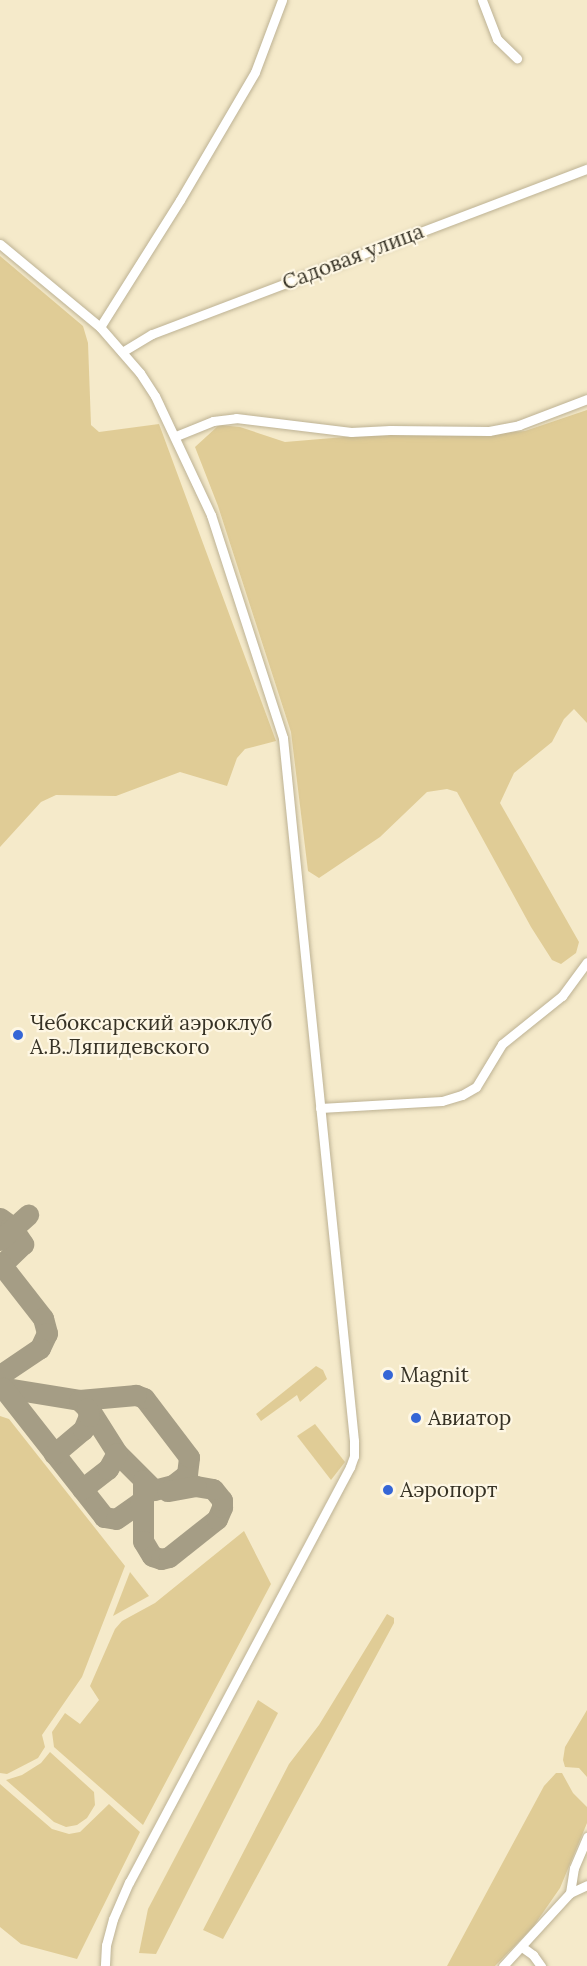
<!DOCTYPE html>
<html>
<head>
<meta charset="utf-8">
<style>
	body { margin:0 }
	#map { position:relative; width:587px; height:1966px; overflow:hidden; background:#f5eaca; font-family:Lora,serif }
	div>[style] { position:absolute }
	.green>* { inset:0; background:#e0cc96 }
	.taxiway>* { height:21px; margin:-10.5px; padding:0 10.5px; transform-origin:10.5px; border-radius:10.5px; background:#a59d85 }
	.roads { filter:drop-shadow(0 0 2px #bdb294) drop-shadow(0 0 2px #bdb294) }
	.minor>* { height:9px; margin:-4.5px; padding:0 4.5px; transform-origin:4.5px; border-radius:4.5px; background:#fff }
	.dots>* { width:16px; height:16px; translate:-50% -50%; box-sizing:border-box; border:3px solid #fef7e4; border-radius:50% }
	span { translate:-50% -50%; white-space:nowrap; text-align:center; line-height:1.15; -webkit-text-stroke:4.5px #fef7e4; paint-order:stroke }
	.street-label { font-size:21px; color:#363225 }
	.poi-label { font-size:21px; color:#363225 }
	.left { translate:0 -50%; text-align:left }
</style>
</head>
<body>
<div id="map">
	<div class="green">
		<div style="clip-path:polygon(0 256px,83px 326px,88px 343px,91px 425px,99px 432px,159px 424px,276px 741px,245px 749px,237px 758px,227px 786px,180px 772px,116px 796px,56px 795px,41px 802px,0 847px)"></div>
		<div style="clip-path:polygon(587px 410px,587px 723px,574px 709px,564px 719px,552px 742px,514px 773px,500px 803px,579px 942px,576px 953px,561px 964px,552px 960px,531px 927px,457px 792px,447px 789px,427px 792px,380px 837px,319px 878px,308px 871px,291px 732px,218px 506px,195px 447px,219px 425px,240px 427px,285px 442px,380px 434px,468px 436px,525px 431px)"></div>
		<div style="clip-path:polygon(316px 1366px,323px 1370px,327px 1379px,300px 1402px,297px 1395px,261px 1421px,256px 1414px)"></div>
		<div style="clip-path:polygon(0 1416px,9px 1419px,125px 1566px,82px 1677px,42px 1735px,45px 1747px,38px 1758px,7px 1774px,0 1773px)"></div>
		<div style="clip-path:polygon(315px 1424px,345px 1462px,331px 1480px,297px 1436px)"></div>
		<div style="clip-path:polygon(244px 1531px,271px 1584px,143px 1825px,54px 1747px,52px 1732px,65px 1713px,80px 1724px,99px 1700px,90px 1686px,115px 1629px,122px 1621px,155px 1603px)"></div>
		<div style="clip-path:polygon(130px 1572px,149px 1596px,113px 1616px)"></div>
		<div style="clip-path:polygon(387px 1614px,394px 1618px,394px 1623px,223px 1939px,203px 1930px,289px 1764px,319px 1725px)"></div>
		<div style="clip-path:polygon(258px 1700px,278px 1713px,156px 1954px,139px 1953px,148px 1909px)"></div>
		<div style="clip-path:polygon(587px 1710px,587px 1777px,579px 1768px,565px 1767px,563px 1760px,565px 1747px)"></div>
		<div style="clip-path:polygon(50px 1752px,94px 1792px,95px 1805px,87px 1818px,77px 1825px,66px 1827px,54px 1822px,6px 1780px,22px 1775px,41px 1763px)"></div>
		<div style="clip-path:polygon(556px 1773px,562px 1773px,573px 1793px,587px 1807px,587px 1823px,560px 1888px,533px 1927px,495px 1966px,447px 1966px,544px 1786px)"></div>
		<div style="clip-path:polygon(0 1784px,52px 1829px,69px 1834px,80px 1832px,109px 1804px,140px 1832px,77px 1959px,21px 1944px,0 1927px)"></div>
	</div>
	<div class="taxiway">
		<div style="left:0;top:1218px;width:14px;rotate:36deg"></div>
		<div style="left:11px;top:1226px;width:22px;rotate:56deg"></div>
		<div style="left:23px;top:1244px;width:32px;rotate:136deg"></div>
		<div style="left:0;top:1240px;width:38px;rotate:-42deg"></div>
		<div style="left:0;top:1263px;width:70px;rotate:52deg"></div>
		<div style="left:43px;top:1318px;width:16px;rotate:75deg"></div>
		<div style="left:47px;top:1333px;width:17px;rotate:115deg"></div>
		<div style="left:40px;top:1348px;width:48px;rotate:146deg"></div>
		<div style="left:0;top:1387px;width:80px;rotate:9.3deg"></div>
		<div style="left:79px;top:1400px;width:17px;rotate:45deg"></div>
		<div style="left:91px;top:1412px;width:49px;rotate:57.6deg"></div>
		<div style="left:117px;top:1453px;width:52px;rotate:45deg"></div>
		<div style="left:154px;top:1490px;width:20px;rotate:-15deg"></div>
		<div style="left:173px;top:1485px;width:18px;rotate:-38deg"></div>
		<div style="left:187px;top:1474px;width:17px;rotate:-83deg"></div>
		<div style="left:189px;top:1457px;width:74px;rotate:-127.3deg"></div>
		<div style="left:144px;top:1398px;width:9px;rotate:-159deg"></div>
		<div style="left:136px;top:1395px;width:57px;rotate:175deg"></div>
		<div style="left:3px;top:1388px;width:164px;rotate:51.9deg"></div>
		<div style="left:104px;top:1517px;width:12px;rotate:9deg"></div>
		<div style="left:116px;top:1519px;width:29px;rotate:-35deg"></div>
		<div style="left:140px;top:1502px;width:6px;rotate:-51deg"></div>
		<div style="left:54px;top:1454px;width:38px;rotate:-40deg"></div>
		<div style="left:83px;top:1430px;width:15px;rotate:-67deg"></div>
		<div style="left:89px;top:1416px;width:8px;rotate:-104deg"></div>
		<div style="left:143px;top:1480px;width:61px;rotate:90deg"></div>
		<div style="left:143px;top:1541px;width:17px;rotate:59deg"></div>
		<div style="left:152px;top:1556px;width:9px;rotate:18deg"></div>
		<div style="left:161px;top:1559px;width:8px;rotate:-14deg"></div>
		<div style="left:169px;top:1557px;width:61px;rotate:-38.4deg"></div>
		<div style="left:217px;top:1519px;width:13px;rotate:-67deg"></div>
		<div style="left:222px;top:1507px;width:7px;rotate:-90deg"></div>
		<div style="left:222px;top:1500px;width:14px;rotate:-129deg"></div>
		<div style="left:213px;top:1489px;width:17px;rotate:-170deg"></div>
		<div style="left:196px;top:1486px;width:29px;rotate:170deg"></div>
		<div style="left:82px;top:1489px;width:33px;rotate:-38deg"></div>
		<div style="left:108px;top:1469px;width:18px;rotate:-61deg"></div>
	</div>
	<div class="roads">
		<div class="minor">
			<div style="left:482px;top:0;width:42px;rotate:69deg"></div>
			<div style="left:497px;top:39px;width:28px;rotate:44deg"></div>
			<div style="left:0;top:244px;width:130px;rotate:39.7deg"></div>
			<div style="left:100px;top:327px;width:61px;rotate:49deg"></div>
			<div style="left:140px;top:373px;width:27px;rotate:57deg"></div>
			<div style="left:155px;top:396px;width:132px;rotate:64.8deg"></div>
			<div style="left:211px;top:515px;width:234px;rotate:72.1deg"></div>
			<div style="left:283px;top:738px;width:707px;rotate:84.23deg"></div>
			<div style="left:354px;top:1441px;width:15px;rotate:90deg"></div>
			<div style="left:354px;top:1456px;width:12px;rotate:110deg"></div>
			<div style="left:350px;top:1467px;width:470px;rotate:118deg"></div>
			<div style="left:129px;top:1882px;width:40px;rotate:113.4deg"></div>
			<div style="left:113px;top:1919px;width:27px;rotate:105deg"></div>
			<div style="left:106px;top:1945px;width:21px;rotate:93deg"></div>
			<div style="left:100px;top:327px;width:150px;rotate:-57.8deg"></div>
			<div style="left:180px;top:200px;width:148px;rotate:-59.6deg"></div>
			<div style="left:255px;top:72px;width:77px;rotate:-69.4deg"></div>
			<div style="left:122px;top:352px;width:35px;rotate:-31deg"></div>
			<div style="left:152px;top:334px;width:465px;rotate:-20.8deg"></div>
			<div style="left:176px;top:436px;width:40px;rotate:-22deg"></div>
			<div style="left:213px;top:421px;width:23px;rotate:-7deg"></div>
			<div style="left:236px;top:418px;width:116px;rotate:6.9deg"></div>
			<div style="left:351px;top:432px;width:39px;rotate:-3deg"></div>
			<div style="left:390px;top:430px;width:99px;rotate:0.6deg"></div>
			<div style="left:489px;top:431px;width:31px;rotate:-11deg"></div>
			<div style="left:519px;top:425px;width:73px;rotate:-20.9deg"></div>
			<div style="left:320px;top:1108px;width:122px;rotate:-3.3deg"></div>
			<div style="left:442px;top:1101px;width:21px;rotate:-17deg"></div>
			<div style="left:462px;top:1095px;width:16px;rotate:-30deg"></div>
			<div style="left:476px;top:1087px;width:50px;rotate:-58.8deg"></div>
			<div style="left:502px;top:1044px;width:77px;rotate:-38.7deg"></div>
			<div style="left:562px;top:996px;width:42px;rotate:-53.7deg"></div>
			<div style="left:570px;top:1893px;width:19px;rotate:-25deg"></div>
			<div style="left:522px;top:1947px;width:14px;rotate:36deg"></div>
			<div style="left:533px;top:1955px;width:14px;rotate:54deg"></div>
			<div style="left:503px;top:1966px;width:99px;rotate:-47.5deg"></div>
			<div style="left:570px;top:1893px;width:25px;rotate:-81deg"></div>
			<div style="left:574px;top:1868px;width:34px;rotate:-67deg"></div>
		</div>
	</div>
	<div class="dots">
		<div style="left:18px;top:1035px;background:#3566d6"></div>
		<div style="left:388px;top:1375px;background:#3566d6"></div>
		<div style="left:416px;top:1418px;background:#3566d6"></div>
		<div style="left:388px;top:1490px;background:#3566d6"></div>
	</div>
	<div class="street-label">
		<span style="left:353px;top:257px;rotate:-21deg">Садовая улица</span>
	</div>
	<div class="poi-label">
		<span class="left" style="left:30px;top:1035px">Чебоксарский аэроклуб<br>А.В.Ляпидевского</span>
		<span class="left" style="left:400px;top:1375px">Magnit</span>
		<span class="left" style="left:428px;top:1418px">Авиатор</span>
		<span class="left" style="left:400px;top:1490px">Аэропорт</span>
	</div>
</div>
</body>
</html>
